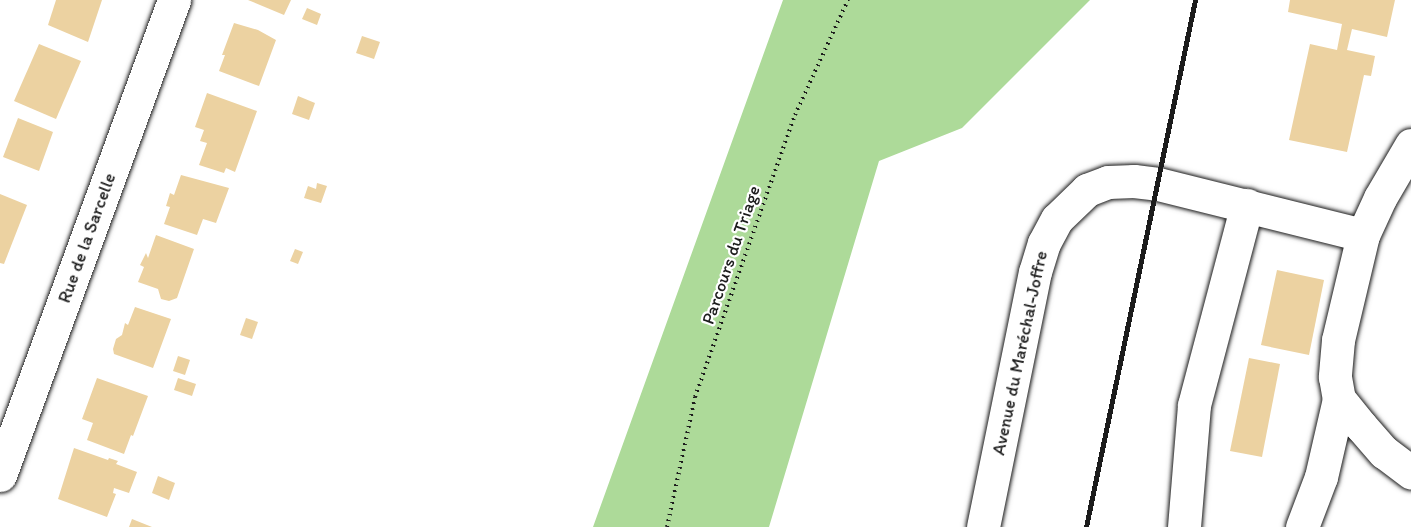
<!DOCTYPE html>
<html>
<head>
<meta charset="utf-8">
<style>
	body { margin:0 }
	#map { position:relative; width:1411px; height:527px; overflow:hidden; background:#fff; font-family:Itim,sans-serif }
	div>[style] { position:absolute }
	.green>* { inset:0; background:#adda99 }
	.building>* { inset:0; background:#ecd2a1 }
	.path>* { height:4px; margin-top:-2px; transform-origin:0; background:repeating-linear-gradient(90deg,#1c1c1c 0 1.5px,transparent 0 6px) }
	.roads { filter:drop-shadow(0 0 2px #1c1c1c) drop-shadow(0 0 2px #1c1c1c) }
	.minor>* { height:33px; margin:-16.5px; padding:0 16.5px; transform-origin:16.5px; border-radius:16.5px; background:#fff }
	.rail>* { height:4.5px; margin:-2.25px; padding:0 2.25px; transform-origin:2.25px; border-radius:2.25px; background:#1c1c1c }
	span { translate:-50% -50%; white-space:nowrap; text-align:center; line-height:1.15; -webkit-text-stroke:4.5px #fff; paint-order:stroke }
	.street-label { font-size:18px; color:#1c1c1c }
</style>
</head>
<body>
<div id="map">
	<div class="green">
		<div style="clip-path:polygon(783px 0,1090px 0,962px 128px,879px 161px,769px 527px,593px 527px)"></div>
	</div>
	<div class="building">
		<div style="clip-path:polygon(56px 0,102px 0,88px 42px,48px 25px)"></div>
		<div style="clip-path:polygon(248px 0,291px 0,284px 15px)"></div>
		<div style="clip-path:polygon(1290px 0,1395px 0,1387px 37px,1352px 29px,1347px 50px,1375px 56px,1371px 76px,1364px 75px,1347px 152px,1289px 140px,1310px 44px,1337px 50px,1342px 24px,1288px 12px)"></div>
		<div style="clip-path:polygon(307px 8px,321px 14px,317px 25px,302px 19px)"></div>
		<div style="clip-path:polygon(234px 23px,258px 30px,276px 40px,259px 86px,219px 71px,225px 55px,222px 55px)"></div>
		<div style="clip-path:polygon(362px 36px,380px 42px,374px 59px,356px 53px)"></div>
		<div style="clip-path:polygon(39px 44px,81px 61px,56px 119px,14px 101px)"></div>
		<div style="clip-path:polygon(207px 93px,257px 111px,235px 172px,226px 168px,224px 173px,199px 165px,207px 143px,200px 141px,204px 130px,195px 127px)"></div>
		<div style="clip-path:polygon(298px 96px,315px 103px,309px 120px,292px 114px)"></div>
		<div style="clip-path:polygon(18px 118px,53px 132px,39px 171px,3px 157px)"></div>
		<div style="clip-path:polygon(181px 175px,229px 188px,216px 223px,203px 219px,197px 235px,164px 224px,170px 207px,166px 206px,170px 193px,174px 195px)"></div>
		<div style="clip-path:polygon(317px 183px,327px 186px,321px 203px,304px 198px,308px 186px,316px 189px)"></div>
		<div style="clip-path:polygon(0 194px,27px 205px,4px 264px,0 263px)"></div>
		<div style="clip-path:polygon(156px 235px,194px 249px,177px 298px,169px 301px,161px 299px,158px 289px,138px 282px,144px 267px,140px 265px,146px 253px,148px 258px)"></div>
		<div style="clip-path:polygon(295px 249px,303px 252px,298px 264px,290px 261px)"></div>
		<div style="clip-path:polygon(1277px 270px,1324px 280px,1309px 355px,1261px 345px)"></div>
		<div style="clip-path:polygon(135px 307px,171px 319px,153px 368px,114px 354px,113px 349px,116px 339px,122px 335px,125px 323px,128px 325px)"></div>
		<div style="clip-path:polygon(246px 318px,258px 322px,252px 339px,240px 335px)"></div>
		<div style="clip-path:polygon(178px 356px,190px 360px,185px 375px,173px 371px)"></div>
		<div style="clip-path:polygon(1249px 358px,1280px 364px,1262px 457px,1230px 451px)"></div>
		<div style="clip-path:polygon(97px 378px,148px 396px,133px 436px,131px 435px,124px 454px,87px 440px,93px 423px,82px 419px)"></div>
		<div style="clip-path:polygon(178px 378px,196px 384px,192px 396px,174px 390px)"></div>
		<div style="clip-path:polygon(74px 448px,108px 460px,109px 458px,118px 461px,116px 464px,137px 472px,129px 493px,114px 488px,113px 493px,116px 494px,107px 517px,58px 499px)"></div>
		<div style="clip-path:polygon(158px 476px,175px 483px,169px 500px,152px 493px)"></div>
		<div style="clip-path:polygon(132px 519px,152px 527px,129px 527px)"></div>
	</div>
	<div class="path">
		<div style="left:667px;top:527px;width:133px;rotate:-77.8deg"></div>
		<div style="left:695px;top:397px;width:299px;rotate:-70.5deg"></div>
		<div style="left:795px;top:115px;width:127px;rotate:-65.3deg"></div>
	</div>
	<div class="roads">
		<div class="minor">
			<div style="left:1411px;top:145px;width:61px;rotate:120.3deg"></div>
			<div style="left:1380px;top:198px;width:41px;rotate:114.7deg"></div>
			<div style="left:1363px;top:235px;width:108px;rotate:103.4deg"></div>
			<div style="left:1338px;top:340px;width:37px;rotate:95deg"></div>
			<div style="left:1335px;top:377px;width:22px;rotate:80deg"></div>
			<div style="left:1339px;top:399px;width:35px;rotate:51deg"></div>
			<div style="left:1361px;top:426px;width:35px;rotate:49deg"></div>
			<div style="left:1384px;top:452px;width:34px;rotate:37deg"></div>
			<div style="left:0;top:475px;width:506px;rotate:-69.88deg"></div>
			<div style="left:983px;top:527px;width:260px;rotate:-78.5deg"></div>
			<div style="left:1035px;top:272px;width:30px;rotate:-73deg"></div>
			<div style="left:1044px;top:243px;width:27px;rotate:-62deg"></div>
			<div style="left:1057px;top:219px;width:42px;rotate:-44deg"></div>
			<div style="left:1087px;top:190px;width:22px;rotate:-21deg"></div>
			<div style="left:1108px;top:182px;width:26px;rotate:-2deg"></div>
			<div style="left:1134px;top:181px;width:24px;rotate:7deg"></div>
			<div style="left:1158px;top:184px;width:211px;rotate:14deg"></div>
			<div style="left:1184px;top:527px;width:122px;rotate:-85.3deg"></div>
			<div style="left:1194px;top:405px;width:207px;rotate:-75.2deg"></div>
			<div style="left:1302px;top:527px;width:53px;rotate:-69.2deg"></div>
			<div style="left:1321px;top:477px;width:80px;rotate:-77deg"></div>
		</div>
	</div>
	<div class="rail">
		<div style="left:1086px;top:527px;width:538px;rotate:-78.31deg"></div>
	</div>
	<div class="street-label">
		<span style="left:87px;top:238px;rotate:-70deg">Rue de la Sarcelle</span>
		<span style="left:731px;top:255px;rotate:-71deg">Parcours du Triage</span>
		<span style="left:1020px;top:353px;rotate:-78deg">Avenue du Maréchal-Joffre</span>
	</div>
</div>
</body>
</html>
